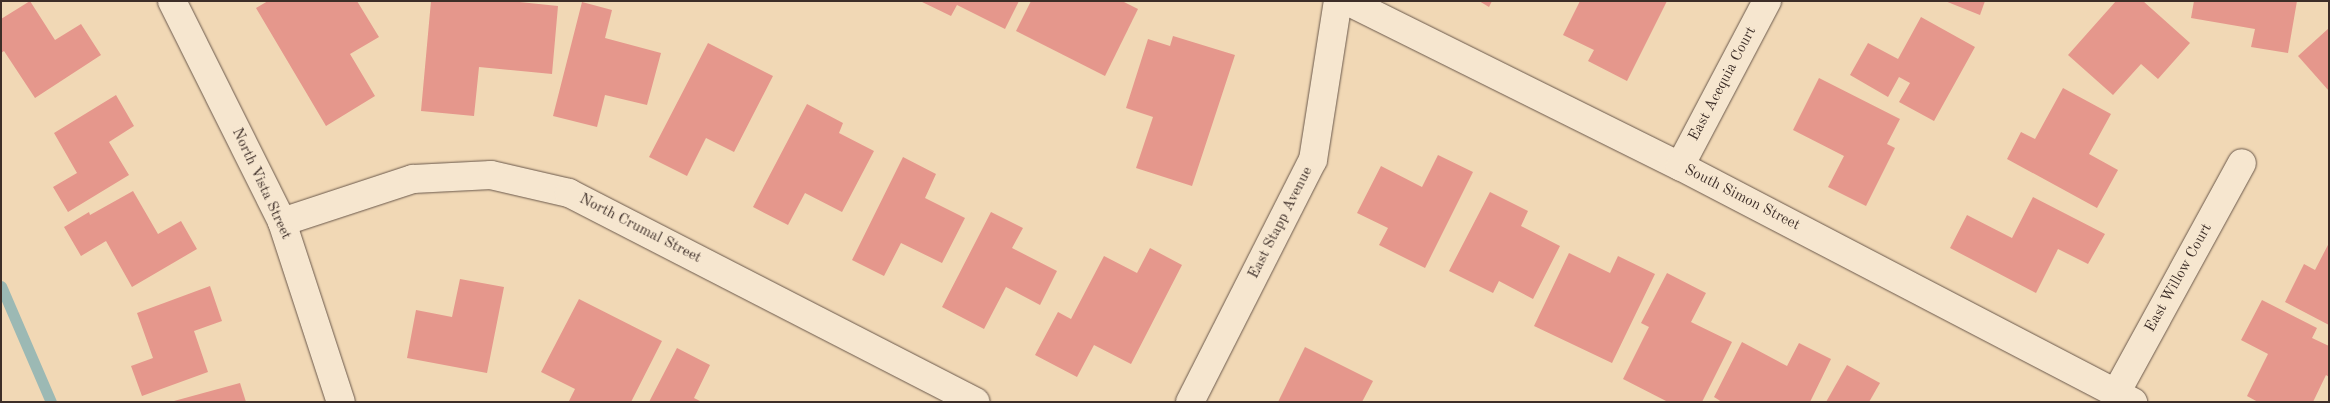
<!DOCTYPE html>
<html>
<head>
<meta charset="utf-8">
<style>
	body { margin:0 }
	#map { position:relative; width:2330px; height:403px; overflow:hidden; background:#f1d8b5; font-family:"Old Standard TT",serif }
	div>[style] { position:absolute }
	.stream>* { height:11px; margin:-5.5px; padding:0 5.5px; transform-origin:5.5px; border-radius:5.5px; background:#9cb9b4 }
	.building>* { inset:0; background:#e5978c }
	.roads { filter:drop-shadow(0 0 1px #6a584b) drop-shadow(0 0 1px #6a584b) }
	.minor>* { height:28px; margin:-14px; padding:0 14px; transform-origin:14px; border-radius:14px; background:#f6e6cf }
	span { translate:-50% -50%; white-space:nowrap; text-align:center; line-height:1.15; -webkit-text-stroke:5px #f6e6cf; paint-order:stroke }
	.street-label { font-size:15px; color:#3d2e28 }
	.frame { position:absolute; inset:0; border:2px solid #3d2e28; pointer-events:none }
</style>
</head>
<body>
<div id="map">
	<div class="stream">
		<div style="left:1px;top:286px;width:126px;rotate:66.7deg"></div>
	</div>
	<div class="building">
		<div style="clip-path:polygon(30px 1px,55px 40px,81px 24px,101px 55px,35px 98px,4px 51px,1px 53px,1px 19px)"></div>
		<div style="clip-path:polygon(268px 1px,357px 1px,379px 37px,350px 54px,375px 96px,326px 126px,256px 8px)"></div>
		<div style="clip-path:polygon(431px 1px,510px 1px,558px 6px,552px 74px,479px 67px,474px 116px,421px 111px)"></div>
		<div style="clip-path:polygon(920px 1px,1019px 1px,1005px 29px,957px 5px,951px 16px)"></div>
		<div style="clip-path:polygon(1031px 1px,1122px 1px,1138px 9px,1105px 76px,1016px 31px)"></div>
		<div style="clip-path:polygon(1479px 1px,1492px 1px,1489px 7px)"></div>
		<div style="clip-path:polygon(1580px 1px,1667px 1px,1627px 81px,1588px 61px,1594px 50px,1563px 35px)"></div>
		<div style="clip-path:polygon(1945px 1px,1985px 1px,1980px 15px)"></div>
		<div style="clip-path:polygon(2116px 1px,2143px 1px,2190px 43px,2158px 79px,2141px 64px,2113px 95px,2068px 55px)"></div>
		<div style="clip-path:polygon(2194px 1px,2297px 1px,2288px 53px,2251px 47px,2255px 29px,2191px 18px)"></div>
		<div style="clip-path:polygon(582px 2px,612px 10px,605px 38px,661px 53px,647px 105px,605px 95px,597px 127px,553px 116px)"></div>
		<div style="clip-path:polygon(1921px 17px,1975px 47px,1934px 121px,1899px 102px,1910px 83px,1899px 77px,1888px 97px,1850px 75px,1868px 43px,1898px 59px)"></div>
		<div style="clip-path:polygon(2329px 28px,2329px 91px,2298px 56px)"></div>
		<div style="clip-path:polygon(1173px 36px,1235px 55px,1192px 186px,1136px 168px,1153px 117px,1126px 108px,1148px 39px,1170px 46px)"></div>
		<div style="clip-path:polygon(708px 43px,773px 76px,734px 152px,706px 138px,687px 176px,649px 157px)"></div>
		<div style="clip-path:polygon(1819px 78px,1900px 119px,1887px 144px,1895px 148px,1866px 206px,1828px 187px,1844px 156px,1793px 130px)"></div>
		<div style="clip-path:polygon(2063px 88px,2111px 114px,2089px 154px,2118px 170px,2097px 208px,2007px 159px,2021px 132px,2035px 139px)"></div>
		<div style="clip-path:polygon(116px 95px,134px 126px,109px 142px,129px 175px,68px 212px,53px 187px,77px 173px,54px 133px)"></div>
		<div style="clip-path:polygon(807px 104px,843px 123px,839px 133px,874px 151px,842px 212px,805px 193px,788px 225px,753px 207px)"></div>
		<div style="clip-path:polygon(1438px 155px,1473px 172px,1425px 268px,1379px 245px,1388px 228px,1357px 213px,1381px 166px,1422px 187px)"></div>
		<div style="clip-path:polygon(903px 157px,936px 174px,925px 198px,965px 218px,942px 263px,901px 243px,884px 276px,852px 260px)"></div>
		<div style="clip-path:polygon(133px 191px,158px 234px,181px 221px,197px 249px,132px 287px,106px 241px,81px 256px,64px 227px,89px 212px,90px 215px)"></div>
		<div style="clip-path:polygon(1490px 192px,1528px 211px,1521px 226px,1560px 246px,1533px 299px,1499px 281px,1493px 293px,1449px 271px)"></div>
		<div style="clip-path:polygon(2033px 197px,2105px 234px,2088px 264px,2058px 249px,2036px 293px,1950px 248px,1967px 215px,2012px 238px)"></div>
		<div style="clip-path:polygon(991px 212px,1023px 228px,1012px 248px,1057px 271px,1040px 305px,1006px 287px,984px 329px,942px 307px)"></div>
		<div style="clip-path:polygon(2329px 243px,2329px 325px,2285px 302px,2304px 264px,2315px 270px)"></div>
		<div style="clip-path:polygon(1150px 248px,1182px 265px,1131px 364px,1094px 345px,1077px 377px,1035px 355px,1058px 312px,1071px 319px,1104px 256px,1137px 273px)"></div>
		<div style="clip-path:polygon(1569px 253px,1610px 273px,1618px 256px,1655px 274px,1612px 363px,1534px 326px)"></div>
		<div style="clip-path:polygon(1667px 273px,1706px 293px,1691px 322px,1732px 342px,1702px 402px,1668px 402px,1623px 379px,1649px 327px,1641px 323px)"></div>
		<div style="clip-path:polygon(460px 279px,504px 287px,487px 373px,407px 358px,416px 310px,452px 317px)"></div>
		<div style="clip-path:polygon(210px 286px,222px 321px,194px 331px,208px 372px,142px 396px,131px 366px,153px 358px,137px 313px)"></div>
		<div style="clip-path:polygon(579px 299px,662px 341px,631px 402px,571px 402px,569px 401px,575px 389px,541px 372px)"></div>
		<div style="clip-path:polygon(2262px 300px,2317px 328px,2312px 338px,2329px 346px,2329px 377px,2326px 375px,2313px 402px,2258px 402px,2247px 396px,2268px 354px,2241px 340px)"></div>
		<div style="clip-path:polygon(1742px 342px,1787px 366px,1799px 343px,1831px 359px,1810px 402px,1722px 402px,1714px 397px)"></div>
		<div style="clip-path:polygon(1305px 347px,1373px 381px,1362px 402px,1278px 402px)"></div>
		<div style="clip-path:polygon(677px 348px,710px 365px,694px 398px,702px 402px,649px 402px)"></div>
		<div style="clip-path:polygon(1847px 365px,1880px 383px,1869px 402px,1826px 402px)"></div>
		<div style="clip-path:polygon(240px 383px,246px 402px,174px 402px,174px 401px)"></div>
	</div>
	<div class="roads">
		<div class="minor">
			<div style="left:172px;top:1px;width:247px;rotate:63.5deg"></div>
			<div style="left:282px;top:222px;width:189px;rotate:71.9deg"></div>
			<div style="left:1347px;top:1px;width:372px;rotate:26.4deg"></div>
			<div style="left:1680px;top:166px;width:511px;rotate:27.52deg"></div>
			<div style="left:1680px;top:166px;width:187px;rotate:-62.2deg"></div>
			<div style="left:282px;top:222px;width:138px;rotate:-18.2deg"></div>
			<div style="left:413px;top:179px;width:78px;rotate:-2.9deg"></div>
			<div style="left:491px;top:175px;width:80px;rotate:13deg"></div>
			<div style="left:569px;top:193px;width:457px;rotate:27.2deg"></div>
			<div style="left:2116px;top:393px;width:262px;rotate:-61.3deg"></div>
			<div style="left:1190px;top:402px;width:271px;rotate:-63.1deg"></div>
			<div style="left:1313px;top:160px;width:161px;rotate:-81.1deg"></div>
		</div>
	</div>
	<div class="street-label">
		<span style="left:1723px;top:84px;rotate:-62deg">East Acequia Court</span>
		<span style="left:261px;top:184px;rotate:65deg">North Vista Street</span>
		<span style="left:1742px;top:198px;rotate:27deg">South Simon Street</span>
		<span style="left:1281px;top:223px;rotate:-63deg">East Stapp Avenue</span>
		<span style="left:640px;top:229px;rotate:27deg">North Crumal Street</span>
		<span style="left:2179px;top:278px;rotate:-61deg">East Willow Court</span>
	</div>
	<div class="frame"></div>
</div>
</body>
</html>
